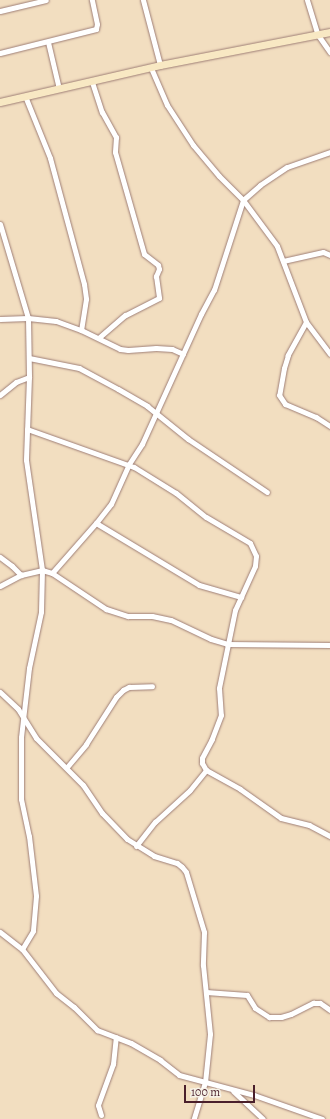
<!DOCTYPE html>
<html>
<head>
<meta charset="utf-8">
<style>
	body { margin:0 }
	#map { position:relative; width:330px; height:1119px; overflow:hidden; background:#f2dec0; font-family:Alegreya,serif }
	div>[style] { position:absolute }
	.roads { filter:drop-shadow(0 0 1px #9e7e76) drop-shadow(0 0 1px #9e7e76) }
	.street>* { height:5px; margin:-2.5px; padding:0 2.5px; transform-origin:2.5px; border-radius:2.5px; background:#fff }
	.secondary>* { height:7px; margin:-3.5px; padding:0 3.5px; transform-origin:3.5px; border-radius:3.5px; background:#f8e8c3 }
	span { translate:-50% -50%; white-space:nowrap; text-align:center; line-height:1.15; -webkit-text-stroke:3px #f7f3e8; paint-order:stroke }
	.scale { position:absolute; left:184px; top:1085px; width:71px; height:18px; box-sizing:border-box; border:2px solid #4a1f2b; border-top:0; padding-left:5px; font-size:12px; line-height:14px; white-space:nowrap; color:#4a1f2b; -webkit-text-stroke:3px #f7f3e8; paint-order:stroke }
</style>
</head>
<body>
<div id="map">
	<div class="roads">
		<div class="street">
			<div style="left:143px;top:0;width:67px;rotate:75.3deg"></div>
			<div style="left:307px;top:0;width:37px;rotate:73deg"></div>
			<div style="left:318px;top:35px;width:21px;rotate:55deg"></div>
			<div style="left:0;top:11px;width:47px;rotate:-13.4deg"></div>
			<div style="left:48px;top:42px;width:48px;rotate:76.8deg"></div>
			<div style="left:0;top:53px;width:99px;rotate:-14deg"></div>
			<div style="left:96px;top:29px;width:5px;rotate:-79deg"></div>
			<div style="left:97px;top:24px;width:25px;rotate:-102deg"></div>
			<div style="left:151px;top:68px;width:40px;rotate:66.6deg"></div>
			<div style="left:167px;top:105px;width:48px;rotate:57deg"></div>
			<div style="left:193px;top:145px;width:40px;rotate:50deg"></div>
			<div style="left:219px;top:176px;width:34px;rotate:45deg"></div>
			<div style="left:243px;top:200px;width:57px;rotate:53.5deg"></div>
			<div style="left:277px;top:246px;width:81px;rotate:69.1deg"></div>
			<div style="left:306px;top:322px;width:40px;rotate:53deg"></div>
			<div style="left:92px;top:82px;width:32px;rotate:72deg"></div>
			<div style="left:102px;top:112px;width:29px;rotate:61deg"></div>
			<div style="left:116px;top:137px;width:15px;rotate:94deg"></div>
			<div style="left:115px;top:152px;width:106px;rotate:74.1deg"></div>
			<div style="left:144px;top:254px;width:18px;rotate:38deg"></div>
			<div style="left:158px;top:265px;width:4px;rotate:76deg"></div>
			<div style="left:159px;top:269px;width:8px;rotate:113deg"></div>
			<div style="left:156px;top:276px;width:22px;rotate:82deg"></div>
			<div style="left:159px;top:298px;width:38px;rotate:153deg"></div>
			<div style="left:125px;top:315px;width:35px;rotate:139deg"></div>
			<div style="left:25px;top:96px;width:67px;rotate:68deg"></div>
			<div style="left:50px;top:158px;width:131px;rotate:74.9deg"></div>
			<div style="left:84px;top:284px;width:15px;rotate:82deg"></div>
			<div style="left:86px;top:299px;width:31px;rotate:99deg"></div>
			<div style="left:0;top:224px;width:98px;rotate:73.4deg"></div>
			<div style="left:28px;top:318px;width:59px;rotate:89deg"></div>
			<div style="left:29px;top:377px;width:83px;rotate:92.1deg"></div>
			<div style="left:26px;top:460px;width:111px;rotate:81.7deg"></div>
			<div style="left:42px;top:570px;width:10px;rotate:17deg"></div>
			<div style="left:52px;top:573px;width:65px;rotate:33.7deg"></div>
			<div style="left:106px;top:609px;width:23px;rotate:18deg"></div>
			<div style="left:128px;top:616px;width:24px"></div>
			<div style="left:152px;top:616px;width:19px;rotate:12deg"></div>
			<div style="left:171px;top:620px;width:44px;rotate:25.4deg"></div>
			<div style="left:211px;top:639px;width:17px;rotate:17deg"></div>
			<div style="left:227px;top:644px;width:103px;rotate:0.6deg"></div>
			<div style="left:283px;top:261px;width:41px;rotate:-12.7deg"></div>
			<div style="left:323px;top:252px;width:8px;rotate:23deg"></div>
			<div style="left:0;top:319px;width:28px;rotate:-2deg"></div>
			<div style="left:28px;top:318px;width:28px;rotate:6deg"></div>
			<div style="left:56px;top:321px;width:27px;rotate:20deg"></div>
			<div style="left:81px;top:330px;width:43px;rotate:26deg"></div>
			<div style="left:120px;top:349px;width:8px;rotate:7deg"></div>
			<div style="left:128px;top:350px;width:28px;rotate:-4deg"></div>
			<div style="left:156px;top:348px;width:16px;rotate:4deg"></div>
			<div style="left:172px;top:349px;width:12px;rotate:24deg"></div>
			<div style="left:306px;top:322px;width:38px;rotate:119deg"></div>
			<div style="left:288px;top:355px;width:14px;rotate:107deg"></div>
			<div style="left:284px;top:368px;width:27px;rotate:100deg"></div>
			<div style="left:279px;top:395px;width:11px;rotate:56deg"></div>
			<div style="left:285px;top:404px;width:34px;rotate:23deg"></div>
			<div style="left:316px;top:417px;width:17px;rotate:33deg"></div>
			<div style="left:29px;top:358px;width:51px;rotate:11.3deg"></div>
			<div style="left:79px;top:368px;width:44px;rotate:28.3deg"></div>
			<div style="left:118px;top:389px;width:34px;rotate:30deg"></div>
			<div style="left:147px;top:406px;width:53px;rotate:38.8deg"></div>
			<div style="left:188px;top:439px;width:95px;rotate:33.9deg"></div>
			<div style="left:0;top:395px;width:21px;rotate:-39deg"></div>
			<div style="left:16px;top:382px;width:14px;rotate:-21deg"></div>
			<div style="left:27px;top:429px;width:114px;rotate:19.6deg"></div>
			<div style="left:134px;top:467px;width:49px;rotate:31.8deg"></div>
			<div style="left:176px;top:493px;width:38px;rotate:39deg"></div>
			<div style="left:206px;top:517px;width:51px;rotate:30.6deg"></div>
			<div style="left:250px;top:543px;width:14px;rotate:65deg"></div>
			<div style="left:256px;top:556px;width:10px;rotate:96deg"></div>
			<div style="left:255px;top:566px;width:48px;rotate:114.4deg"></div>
			<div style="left:235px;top:610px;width:80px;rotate:101.6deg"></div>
			<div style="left:219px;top:688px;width:27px;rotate:86deg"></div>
			<div style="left:221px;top:715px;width:26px;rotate:111deg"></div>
			<div style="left:212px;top:739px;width:21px;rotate:118deg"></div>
			<div style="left:202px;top:758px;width:5px;rotate:90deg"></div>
			<div style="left:202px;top:763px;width:8px;rotate:60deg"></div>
			<div style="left:206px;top:770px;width:39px;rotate:29deg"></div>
			<div style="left:240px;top:789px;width:50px;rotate:35.3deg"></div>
			<div style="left:281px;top:818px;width:29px;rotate:14deg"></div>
			<div style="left:309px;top:825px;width:24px;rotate:28deg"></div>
			<div style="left:96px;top:523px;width:120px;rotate:31deg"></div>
			<div style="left:199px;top:585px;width:44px;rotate:15.9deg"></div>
			<div style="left:0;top:557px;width:15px;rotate:37deg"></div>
			<div style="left:12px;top:566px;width:13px;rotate:45deg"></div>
			<div style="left:52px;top:573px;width:67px;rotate:-48.7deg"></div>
			<div style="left:96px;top:523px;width:24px;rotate:-52deg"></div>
			<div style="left:111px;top:504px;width:44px;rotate:-65.8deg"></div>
			<div style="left:129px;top:464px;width:24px;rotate:-57deg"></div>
			<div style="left:142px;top:444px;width:143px;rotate:-65.6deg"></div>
			<div style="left:201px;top:314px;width:27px;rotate:-62deg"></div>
			<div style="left:214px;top:290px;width:95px;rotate:-72.1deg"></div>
			<div style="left:243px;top:200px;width:23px;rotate:-41deg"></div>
			<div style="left:260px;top:185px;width:32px;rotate:-34deg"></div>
			<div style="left:287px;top:167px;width:46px;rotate:-19.2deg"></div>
			<div style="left:0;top:586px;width:24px;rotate:-28deg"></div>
			<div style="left:21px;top:575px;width:22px;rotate:-13deg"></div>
			<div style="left:42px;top:570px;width:42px;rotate:91.4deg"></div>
			<div style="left:41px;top:612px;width:57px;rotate:102.1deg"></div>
			<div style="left:29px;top:668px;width:69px;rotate:96.6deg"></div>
			<div style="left:21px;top:737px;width:62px;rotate:90deg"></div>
			<div style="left:21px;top:799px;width:38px;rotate:78deg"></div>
			<div style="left:29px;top:836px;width:60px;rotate:83.3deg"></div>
			<div style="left:36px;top:896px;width:35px;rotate:95deg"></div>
			<div style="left:33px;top:931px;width:21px;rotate:121deg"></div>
			<div style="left:0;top:692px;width:25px;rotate:43deg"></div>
			<div style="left:18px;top:709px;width:34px;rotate:58deg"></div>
			<div style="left:36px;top:738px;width:66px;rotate:45deg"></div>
			<div style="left:83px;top:785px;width:34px;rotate:56deg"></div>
			<div style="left:102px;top:813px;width:36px;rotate:46deg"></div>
			<div style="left:127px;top:839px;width:32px;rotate:32deg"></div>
			<div style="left:154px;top:856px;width:24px;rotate:17deg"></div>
			<div style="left:177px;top:863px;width:6px;rotate:39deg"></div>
			<div style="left:182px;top:867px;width:6px;rotate:51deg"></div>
			<div style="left:186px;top:872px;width:63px;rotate:73.3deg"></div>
			<div style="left:204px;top:932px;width:33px;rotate:92deg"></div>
			<div style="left:203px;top:965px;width:69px;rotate:84.2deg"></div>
			<div style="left:210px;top:1034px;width:48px;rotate:95.9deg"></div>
			<div style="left:205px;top:1082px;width:39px;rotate:107deg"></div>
			<div style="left:67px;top:767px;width:30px;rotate:-50deg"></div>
			<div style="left:86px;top:744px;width:56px;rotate:-57.4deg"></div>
			<div style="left:116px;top:697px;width:10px;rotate:-45deg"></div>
			<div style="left:123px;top:690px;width:7px;rotate:-27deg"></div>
			<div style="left:129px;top:687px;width:23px;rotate:-2deg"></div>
			<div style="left:136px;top:846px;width:31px;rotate:-52deg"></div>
			<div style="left:155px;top:822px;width:47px;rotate:-42.4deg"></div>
			<div style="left:190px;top:790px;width:26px;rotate:-51deg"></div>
			<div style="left:0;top:932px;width:28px;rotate:38deg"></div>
			<div style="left:22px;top:949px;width:56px;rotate:52.3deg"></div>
			<div style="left:56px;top:993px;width:23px;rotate:38deg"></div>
			<div style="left:74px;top:1007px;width:33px;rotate:45deg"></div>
			<div style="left:97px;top:1030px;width:36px;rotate:21deg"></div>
			<div style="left:131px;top:1043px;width:34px;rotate:30deg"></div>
			<div style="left:160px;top:1060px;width:24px;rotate:38deg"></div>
			<div style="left:179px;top:1075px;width:78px;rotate:14.9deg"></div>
			<div style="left:254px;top:1095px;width:72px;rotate:19.4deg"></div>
			<div style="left:206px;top:992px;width:41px;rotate:4.2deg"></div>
			<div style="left:247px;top:995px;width:15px;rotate:58deg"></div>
			<div style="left:255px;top:1008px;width:17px;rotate:33deg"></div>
			<div style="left:269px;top:1017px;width:12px"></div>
			<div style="left:281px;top:1017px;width:10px;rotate:-17deg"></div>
			<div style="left:291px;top:1014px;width:25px;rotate:-27deg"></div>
			<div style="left:313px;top:1003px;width:7px"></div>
			<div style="left:320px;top:1003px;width:12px;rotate:35deg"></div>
			<div style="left:233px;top:1091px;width:41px;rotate:43deg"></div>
			<div style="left:101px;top:1115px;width:10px;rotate:-107deg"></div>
			<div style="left:98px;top:1105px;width:44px;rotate:-69.9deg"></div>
			<div style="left:113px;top:1064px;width:27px;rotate:-84deg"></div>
		</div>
		<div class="secondary">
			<div style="left:0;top:102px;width:164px;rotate:-13deg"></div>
			<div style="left:160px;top:65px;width:173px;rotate:-11deg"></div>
		</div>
	</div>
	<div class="scale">100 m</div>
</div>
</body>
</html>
